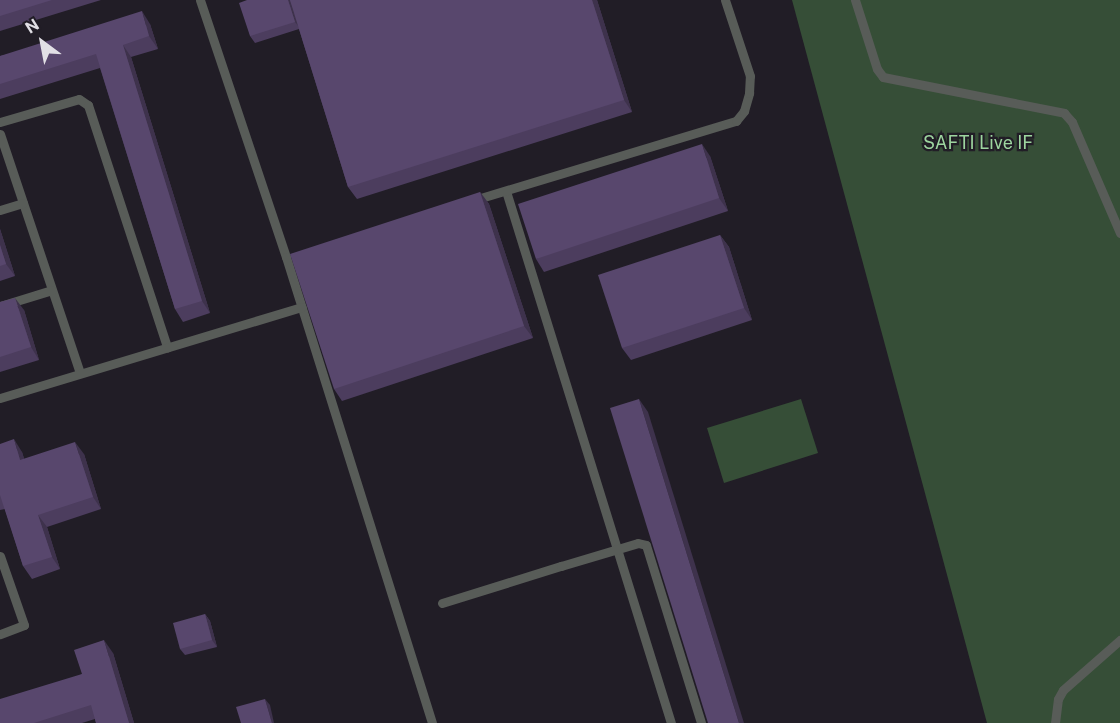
<!DOCTYPE html>
<html>
<head>
<meta charset="utf-8">
<style>
	body { margin:0 }
	#map { position:relative; width:1120px; height:723px; overflow:hidden; background:#211d26; font-family:"Public Sans",sans-serif }
	div>[style] { position:absolute }
	.green>* { inset:0; background:#364e37 }
	.service>* { height:9px; margin:-4.5px; padding:0 4.5px; transform-origin:4.5px; border-radius:4.5px; background:#585c58 }
	.service-bridge>* { height:9px; margin:-4.5px; padding:0 4.5px; transform-origin:4.5px; border-radius:4.5px; background:#585c58 }
	.wall>* { inset:0; background:#4c3d5e }
	.shaded-wall>* { inset:0; background:#3e324c }
	.building>* { inset:0; background:#58476d }
	span { translate:-50% -50%; white-space:nowrap; text-align:center; line-height:1.15; -webkit-text-stroke:4.5px #211d26; paint-order:stroke }
	.park-label { font-size:18px; color:#9dd59f }
	.north { position:absolute; left:12px; top:12px; width:60px; height:60px; -webkit-text-stroke:4px #211d26; paint-order:stroke; rotate:328deg; font-size:16px; font-weight:700; line-height:24px; text-align:center; color:#e1dfe5 }
	.north::after { content:''; display:block; margin:auto; width:21px; height:27px; background:#e1dfe5; clip-path:polygon(50% 0,100% 100%,50% 72%,0 100%) }
</style>
</head>
<body>
<div id="map">
	<div class="green">
		<div style="clip-path:polygon(792px 0,1120px 0,1120px 723px,987px 723px)"></div>
		<div style="clip-path:polygon(801px 399px,818px 453px,724px 483px,707px 428px)"></div>
	</div>
	<div class="service">
		<div style="left:200px;top:0;width:271px;rotate:71.5deg"></div>
		<div style="left:286px;top:257px;width:488px;rotate:72.6deg"></div>
		<div style="left:855px;top:0;width:72px;rotate:72.3deg"></div>
		<div style="left:877px;top:69px;width:10px;rotate:53deg"></div>
		<div style="left:883px;top:77px;width:185px;rotate:11.2deg"></div>
		<div style="left:1064px;top:113px;width:12px;rotate:48deg"></div>
		<div style="left:1072px;top:122px;width:121px;rotate:66.6deg"></div>
		<div style="left:0;top:122px;width:82px;rotate:-16.2deg"></div>
		<div style="left:79px;top:99px;width:11px;rotate:34deg"></div>
		<div style="left:88px;top:105px;width:255px;rotate:71.9deg"></div>
		<div style="left:0;top:134px;width:252px;rotate:71.5deg"></div>
		<div style="left:506px;top:191px;width:557px;rotate:72.77deg"></div>
		<div style="left:474px;top:200px;width:274px;rotate:-16.8deg"></div>
		<div style="left:736px;top:121px;width:13px;rotate:-51deg"></div>
		<div style="left:744px;top:111px;width:19px;rotate:-74deg"></div>
		<div style="left:749px;top:93px;width:17px;rotate:-87deg"></div>
		<div style="left:750px;top:76px;width:80px;rotate:-108.2deg"></div>
		<div style="left:0;top:210px;width:24px;rotate:-17deg"></div>
		<div style="left:0;top:306px;width:54px;rotate:-17.1deg"></div>
		<div style="left:0;top:398px;width:315px;rotate:-16.8deg"></div>
		<div style="left:0;top:556px;width:73px;rotate:70.8deg"></div>
		<div style="left:24px;top:625px;width:26px;rotate:159deg"></div>
		<div style="left:442px;top:603px;width:125px;rotate:-17.3deg"></div>
		<div style="left:1055px;top:723px;width:24px;rotate:-83deg"></div>
		<div style="left:1058px;top:699px;width:10px;rotate:-61deg"></div>
		<div style="left:1063px;top:690px;width:76px;rotate:-41.3deg"></div>
	</div>
	<div class="service-bridge">
		<div style="left:561px;top:566px;width:80px;rotate:-16.6deg"></div>
		<div style="left:638px;top:543px;width:8px;rotate:14deg"></div>
		<div style="left:646px;top:545px;width:186px;rotate:72.8deg"></div>
	</div>
	<div class="wall">
		<div style="clip-path:polygon(0 0,101px 0,0 31px)"></div>
		<div style="clip-path:polygon(247px 0,597px 0,632px 112px,357px 199px,348px 187px,299px 29px,255px 43px,250px 36px)"></div>
		<div style="clip-path:polygon(150px 24px,158px 49px,131px 57px,210px 313px,183px 322px,175px 309px,100px 68px,0 99px,0 56px)"></div>
		<div style="clip-path:polygon(710px 156px,728px 211px,544px 272px,536px 259px)"></div>
		<div style="clip-path:polygon(480px 192px,489px 204px,533px 338px,342px 401px,334px 389px)"></div>
		<div style="clip-path:polygon(0 229px,15px 276px,0 281px)"></div>
		<div style="clip-path:polygon(720px 235px,729px 247px,752px 320px,631px 360px,622px 348px)"></div>
		<div style="clip-path:polygon(0 302px,24px 310px,39px 360px,0 372px)"></div>
		<div style="clip-path:polygon(0 444px,22px 452px,24px 459px,84px 454px,101px 509px,47px 527px,60px 569px,32px 579px,23px 566px,5px 509px,0 510px)"></div>
		<div style="clip-path:polygon(205px 614px,210px 621px,217px 647px,185px 655px,180px 649px)"></div>
		<div style="clip-path:polygon(113px 653px,134px 723px,96px 723px,95px 719px,82px 723px,0 723px,82px 674px)"></div>
	</div>
	<div class="shaded-wall">
		<div style="clip-path:polygon(288px 0,290px 0,300px 28px,295px 22px)"></div>
		<div style="clip-path:polygon(592px 0,597px 0,632px 112px,624px 100px)"></div>
		<div style="clip-path:polygon(142px 11px,150px 24px,158px 49px,149px 36px)"></div>
		<div style="clip-path:polygon(123px 45px,131px 57px,210px 313px,202px 301px)"></div>
		<div style="clip-path:polygon(702px 144px,710px 156px,728px 211px,719px 198px)"></div>
		<div style="clip-path:polygon(480px 192px,489px 204px,533px 338px,524px 326px)"></div>
		<div style="clip-path:polygon(0 229px,15px 276px,6px 264px,0 245px)"></div>
		<div style="clip-path:polygon(720px 235px,729px 247px,752px 320px,744px 308px)"></div>
		<div style="clip-path:polygon(15px 298px,24px 310px,39px 360px,31px 347px)"></div>
		<div style="clip-path:polygon(639px 399px,648px 412px,744px 723px,739px 723px)"></div>
		<div style="clip-path:polygon(14px 439px,22px 452px,29px 473px,20px 460px)"></div>
		<div style="clip-path:polygon(75px 442px,84px 454px,101px 509px,93px 497px)"></div>
		<div style="clip-path:polygon(38px 515px,47px 527px,60px 569px,52px 557px)"></div>
		<div style="clip-path:polygon(205px 614px,210px 621px,217px 647px,212px 640px)"></div>
		<div style="clip-path:polygon(104px 640px,113px 653px,134px 723px,129px 723px)"></div>
		<div style="clip-path:polygon(265px 699px,270px 705px,274px 723px,272px 723px)"></div>
	</div>
	<div class="building">
		<div style="clip-path:polygon(0 0,52px 0,0 16px)"></div>
		<div style="clip-path:polygon(247px 0,288px 0,295px 22px,250px 36px,239px 3px)"></div>
		<div style="clip-path:polygon(290px 0,592px 0,624px 100px,348px 187px)"></div>
		<div style="clip-path:polygon(142px 11px,149px 36px,123px 45px,202px 301px,175px 309px,96px 54px,0 84px,0 56px)"></div>
		<div style="clip-path:polygon(702px 144px,719px 198px,536px 259px,518px 204px)"></div>
		<div style="clip-path:polygon(480px 192px,524px 326px,334px 389px,290px 254px)"></div>
		<div style="clip-path:polygon(720px 235px,744px 308px,622px 348px,598px 275px)"></div>
		<div style="clip-path:polygon(0 245px,6px 264px,0 266px)"></div>
		<div style="clip-path:polygon(15px 298px,31px 347px,0 357px,0 302px)"></div>
		<div style="clip-path:polygon(639px 399px,739px 723px,708px 723px,610px 408px)"></div>
		<div style="clip-path:polygon(14px 439px,20px 460px,75px 442px,93px 497px,38px 515px,52px 557px,23px 566px,0 495px,0 444px)"></div>
		<div style="clip-path:polygon(205px 614px,212px 640px,180px 649px,173px 623px)"></div>
		<div style="clip-path:polygon(104px 640px,129px 723px,96px 723px,91px 705px,34px 723px,0 723px,0 699px,82px 674px,74px 650px)"></div>
		<div style="clip-path:polygon(265px 699px,272px 723px,241px 723px,236px 707px)"></div>
	</div>
	<div class="park-label">
		<span style="left:978px;top:143px">SAFTI Live IF</span>
	</div>
	<div class="north">N</div>
</div>
</body>
</html>
